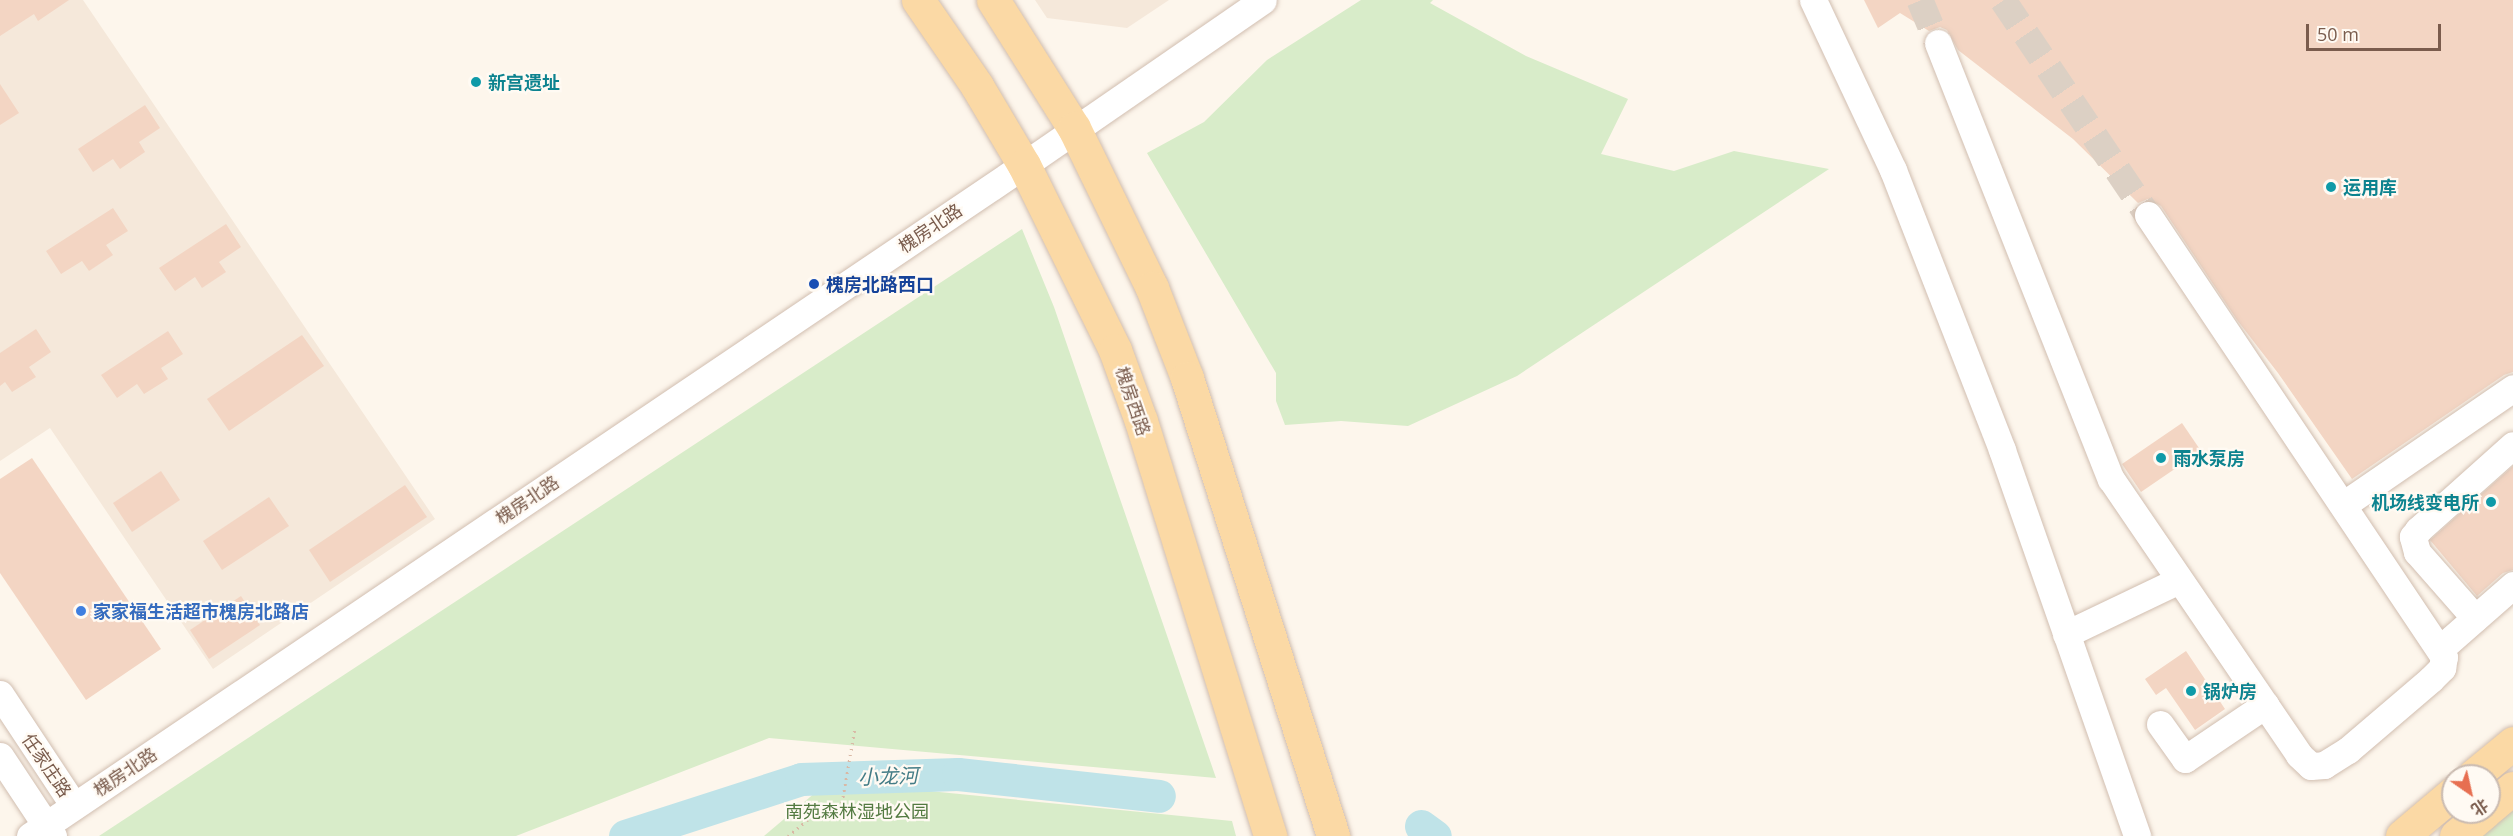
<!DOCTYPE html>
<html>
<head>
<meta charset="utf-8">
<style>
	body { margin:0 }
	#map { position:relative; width:2513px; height:836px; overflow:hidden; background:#fdf6ec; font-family:"Open Sans","Noto Sans SC",sans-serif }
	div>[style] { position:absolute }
	.residential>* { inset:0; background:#f5e8da }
	.green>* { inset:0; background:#d8ecc9 }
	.river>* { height:33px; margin:-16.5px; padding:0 16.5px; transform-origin:16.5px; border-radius:16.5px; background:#bfe3e8 }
	.building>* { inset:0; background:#f3d5c3 }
	.minor-tunnel>* { height:27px; margin-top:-13.5px; transform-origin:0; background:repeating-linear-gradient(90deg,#dcd0c4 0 27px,transparent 0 41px) }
	.path>* { height:3px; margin-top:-1.5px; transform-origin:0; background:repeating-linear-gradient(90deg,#d9b8a5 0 1.5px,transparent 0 6px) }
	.roads { filter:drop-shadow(0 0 2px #d1beb0) drop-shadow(0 0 2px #d1beb0) }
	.minor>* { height:27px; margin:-13.5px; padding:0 13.5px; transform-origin:13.5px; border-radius:13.5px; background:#fff }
	.major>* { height:33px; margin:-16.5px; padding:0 16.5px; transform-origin:16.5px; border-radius:16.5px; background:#fbd9a5 }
	.dots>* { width:16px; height:16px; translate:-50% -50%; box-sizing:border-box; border:3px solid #fffaf3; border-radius:50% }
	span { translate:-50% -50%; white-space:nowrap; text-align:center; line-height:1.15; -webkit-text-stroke:4.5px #fffaf3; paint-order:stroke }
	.culture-label { font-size:18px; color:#0d838f; font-weight:700 }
	.left { translate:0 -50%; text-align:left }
	.right { translate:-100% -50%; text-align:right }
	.street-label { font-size:18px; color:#7a5c4d }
	.transit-label { font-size:18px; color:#164399; font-weight:700 }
	.shop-label { font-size:18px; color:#366cbe; font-weight:700 }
	.park-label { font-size:18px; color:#537a41 }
	.water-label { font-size:20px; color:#437c86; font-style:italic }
	.north { position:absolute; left:2441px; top:764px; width:60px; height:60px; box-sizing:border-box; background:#fffaf3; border:2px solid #cabbb1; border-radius:50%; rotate:146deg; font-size:16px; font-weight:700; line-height:24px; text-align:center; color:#7a5c4d }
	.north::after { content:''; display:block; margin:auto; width:21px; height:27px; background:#e76f51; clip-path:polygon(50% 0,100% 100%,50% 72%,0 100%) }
	.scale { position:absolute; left:2306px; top:24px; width:135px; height:27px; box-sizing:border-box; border:3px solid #7a5c4d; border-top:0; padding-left:8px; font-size:18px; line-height:21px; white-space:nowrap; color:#7a5c4d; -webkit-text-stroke:4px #fffaf3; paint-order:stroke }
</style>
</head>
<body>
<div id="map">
	<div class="residential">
		<div style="clip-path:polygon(0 0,83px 0,435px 519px,213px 669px,50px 428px,0 461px)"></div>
		<div style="clip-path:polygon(1035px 0,1169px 0,1127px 28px,1047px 18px)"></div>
	</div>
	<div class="green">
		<div style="clip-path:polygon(1361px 0,1433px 0,1430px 3px,1526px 56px,1628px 99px,1601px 154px,1674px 171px,1734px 151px,1829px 169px,1517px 376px,1408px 426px,1341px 421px,1285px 425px,1276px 401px,1276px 373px,1147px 153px,1204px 122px,1267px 60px)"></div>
		<div style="clip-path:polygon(1022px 229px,1054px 307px,1216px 778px,769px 738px,516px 836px,99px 836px)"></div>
		<div style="clip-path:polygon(868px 785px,1232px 821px,1236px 836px,764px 836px,816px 792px)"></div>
		<div style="clip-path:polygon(2513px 800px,2513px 836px,2471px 836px)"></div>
	</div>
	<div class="river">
		<div style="left:1421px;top:826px;width:17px;rotate:36deg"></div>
		<div style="left:625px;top:836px;width:185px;rotate:-17.9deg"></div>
		<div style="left:801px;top:779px;width:157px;rotate:-1.8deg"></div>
		<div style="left:958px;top:774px;width:202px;rotate:6.2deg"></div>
	</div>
	<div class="building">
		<div style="clip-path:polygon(0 0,69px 0,38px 21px,34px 14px,0 36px)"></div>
		<div style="clip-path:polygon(1864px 0,2513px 0,2513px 372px,2504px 375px,2352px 479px,2278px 373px,2237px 320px,2161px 206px,2148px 199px,2138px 203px,2073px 139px,1958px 50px,1947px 30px,1940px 27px,1929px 31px,1900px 13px,1878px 28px)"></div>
		<div style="clip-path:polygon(0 84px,19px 113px,0 125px)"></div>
		<div style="clip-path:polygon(145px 105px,160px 128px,139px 142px,145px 152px,120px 169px,113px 159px,93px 172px,78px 149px)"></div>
		<div style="clip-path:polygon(113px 208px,128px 231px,106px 245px,113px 255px,89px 271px,82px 261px,61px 274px,46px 251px)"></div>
		<div style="clip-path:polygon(226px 224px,241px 247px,219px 262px,226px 272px,202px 288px,195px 277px,175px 291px,159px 268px)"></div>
		<div style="clip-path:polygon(36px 329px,51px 352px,29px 367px,36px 377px,12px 392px,5px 382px,0 386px,0 353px)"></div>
		<div style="clip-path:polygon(168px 331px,183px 354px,161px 368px,168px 379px,144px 394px,137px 384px,117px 398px,101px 375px)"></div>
		<div style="clip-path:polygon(302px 335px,324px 366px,229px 431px,207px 399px)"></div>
		<div style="clip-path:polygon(2182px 423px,2201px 451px,2141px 492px,2122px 464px)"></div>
		<div style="clip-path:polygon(32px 458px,161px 649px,86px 700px,0 573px,0 479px)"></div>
		<div style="clip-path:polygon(2513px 466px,2513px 570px,2503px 573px,2477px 596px,2430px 540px)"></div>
		<div style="clip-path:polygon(161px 471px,180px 500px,132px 532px,113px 503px)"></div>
		<div style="clip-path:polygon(405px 485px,427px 517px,330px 582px,309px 550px)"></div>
		<div style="clip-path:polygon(269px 497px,289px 526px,222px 570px,203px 541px)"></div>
		<div style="clip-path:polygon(241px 596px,260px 625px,209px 659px,190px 630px)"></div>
		<div style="clip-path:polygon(2186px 651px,2225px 709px,2195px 730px,2166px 688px,2156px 695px,2145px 679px)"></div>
	</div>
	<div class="minor-tunnel">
		<div style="left:1920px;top:0;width:47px;rotate:67.3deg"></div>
		<div style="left:2003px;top:0;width:259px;rotate:56deg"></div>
	</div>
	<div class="path">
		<div style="left:788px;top:836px;width:45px;rotate:-39.6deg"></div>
		<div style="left:823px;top:807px;width:19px;rotate:-12deg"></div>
		<div style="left:842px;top:803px;width:76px;rotate:-80.2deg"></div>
	</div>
	<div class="roads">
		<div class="minor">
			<div style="left:1813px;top:0;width:188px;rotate:64.8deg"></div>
			<div style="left:1893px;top:170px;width:300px;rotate:68.7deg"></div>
			<div style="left:2002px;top:450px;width:409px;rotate:70.7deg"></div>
			<div style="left:1938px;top:43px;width:469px;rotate:68.4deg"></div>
			<div style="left:2111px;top:479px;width:334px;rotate:55.7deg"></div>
			<div style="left:2299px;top:755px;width:16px;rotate:43deg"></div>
			<div style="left:2311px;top:766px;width:13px;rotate:-4deg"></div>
			<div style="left:2324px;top:765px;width:28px;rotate:-32deg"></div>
			<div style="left:2348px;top:750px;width:109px;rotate:-40.5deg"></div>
			<div style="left:2431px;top:679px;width:16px;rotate:-45deg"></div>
			<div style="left:2442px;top:668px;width:11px;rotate:-80deg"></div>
			<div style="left:2444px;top:657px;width:532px;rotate:-123.81deg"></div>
			<div style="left:2343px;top:505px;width:206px;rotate:-34.5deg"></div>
			<div style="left:2475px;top:618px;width:88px;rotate:-131.3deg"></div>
			<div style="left:2417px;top:552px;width:16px;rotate:-105deg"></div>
			<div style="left:2413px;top:537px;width:9px;rotate:-54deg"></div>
			<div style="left:2418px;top:530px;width:127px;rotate:-41.8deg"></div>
			<div style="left:2066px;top:634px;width:125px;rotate:-25.5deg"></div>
			<div style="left:2440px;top:649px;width:97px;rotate:-41.2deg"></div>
			<div style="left:0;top:694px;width:134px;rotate:56.5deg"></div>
			<div style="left:2160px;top:724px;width:43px;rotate:54.5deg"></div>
			<div style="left:2185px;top:759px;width:97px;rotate:-34deg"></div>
			<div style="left:0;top:756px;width:96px;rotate:56.5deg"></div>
			<div style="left:30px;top:836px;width:1199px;rotate:-34.02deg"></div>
			<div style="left:1024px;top:165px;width:290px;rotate:-34.6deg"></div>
		</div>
		<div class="major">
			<div style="left:918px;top:0;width:104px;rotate:55.5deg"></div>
			<div style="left:977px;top:86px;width:92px;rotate:59.3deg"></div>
			<div style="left:1024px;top:165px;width:206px;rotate:63.8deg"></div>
			<div style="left:1115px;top:350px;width:76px;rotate:69.9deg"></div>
			<div style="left:1141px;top:421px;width:435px;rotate:72.7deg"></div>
			<div style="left:993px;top:0;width:151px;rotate:57.7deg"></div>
			<div style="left:1074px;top:128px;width:178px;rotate:64deg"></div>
			<div style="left:1152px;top:288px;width:97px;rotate:68.7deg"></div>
			<div style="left:1187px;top:378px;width:481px;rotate:72.3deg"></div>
			<div style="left:2473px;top:776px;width:52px;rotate:-39.5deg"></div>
			<div style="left:2489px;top:808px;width:31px;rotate:-40deg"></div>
			<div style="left:2402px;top:836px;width:67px;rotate:-40.1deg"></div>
			<div style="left:2456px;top:836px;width:38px;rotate:-40deg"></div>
		</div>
	</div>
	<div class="dots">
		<div style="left:476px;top:82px;background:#0f9aa8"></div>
		<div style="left:2331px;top:187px;background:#0f9aa8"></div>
		<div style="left:814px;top:284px;background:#1a4fb4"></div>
		<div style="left:2161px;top:458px;background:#0f9aa8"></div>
		<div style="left:2491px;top:502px;background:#0f9aa8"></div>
		<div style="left:81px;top:611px;background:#3f7fe0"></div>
		<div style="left:2191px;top:691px;background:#0f9aa8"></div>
	</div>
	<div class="culture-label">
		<span class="left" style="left:488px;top:82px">新宫遗址</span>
		<span class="left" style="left:2343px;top:187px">运用库</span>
		<span class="left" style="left:2173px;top:458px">雨水泵房</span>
		<span class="right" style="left:2479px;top:502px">机场线变电所</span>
		<span class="left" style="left:2203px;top:691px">锅炉房</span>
	</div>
	<div class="street-label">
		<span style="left:930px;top:228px;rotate:-34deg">槐房北路</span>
		<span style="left:1133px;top:401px;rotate:71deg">槐房西路</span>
		<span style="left:527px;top:500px;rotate:-34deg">槐房北路</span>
		<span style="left:47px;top:765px;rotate:56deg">任家庄路</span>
		<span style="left:125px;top:772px;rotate:-34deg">槐房北路</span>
	</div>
	<div class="transit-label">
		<span class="left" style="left:826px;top:284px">槐房北路西口</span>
	</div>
	<div class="shop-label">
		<span class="left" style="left:93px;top:611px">家家福生活超市槐房北路店</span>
	</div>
	<div class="park-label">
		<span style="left:857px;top:811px">南苑森林湿地公园</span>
	</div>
	<div class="water-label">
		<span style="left:888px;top:776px;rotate:-2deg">小龙河</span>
	</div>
	<div class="north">北</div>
	<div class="scale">50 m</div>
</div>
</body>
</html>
